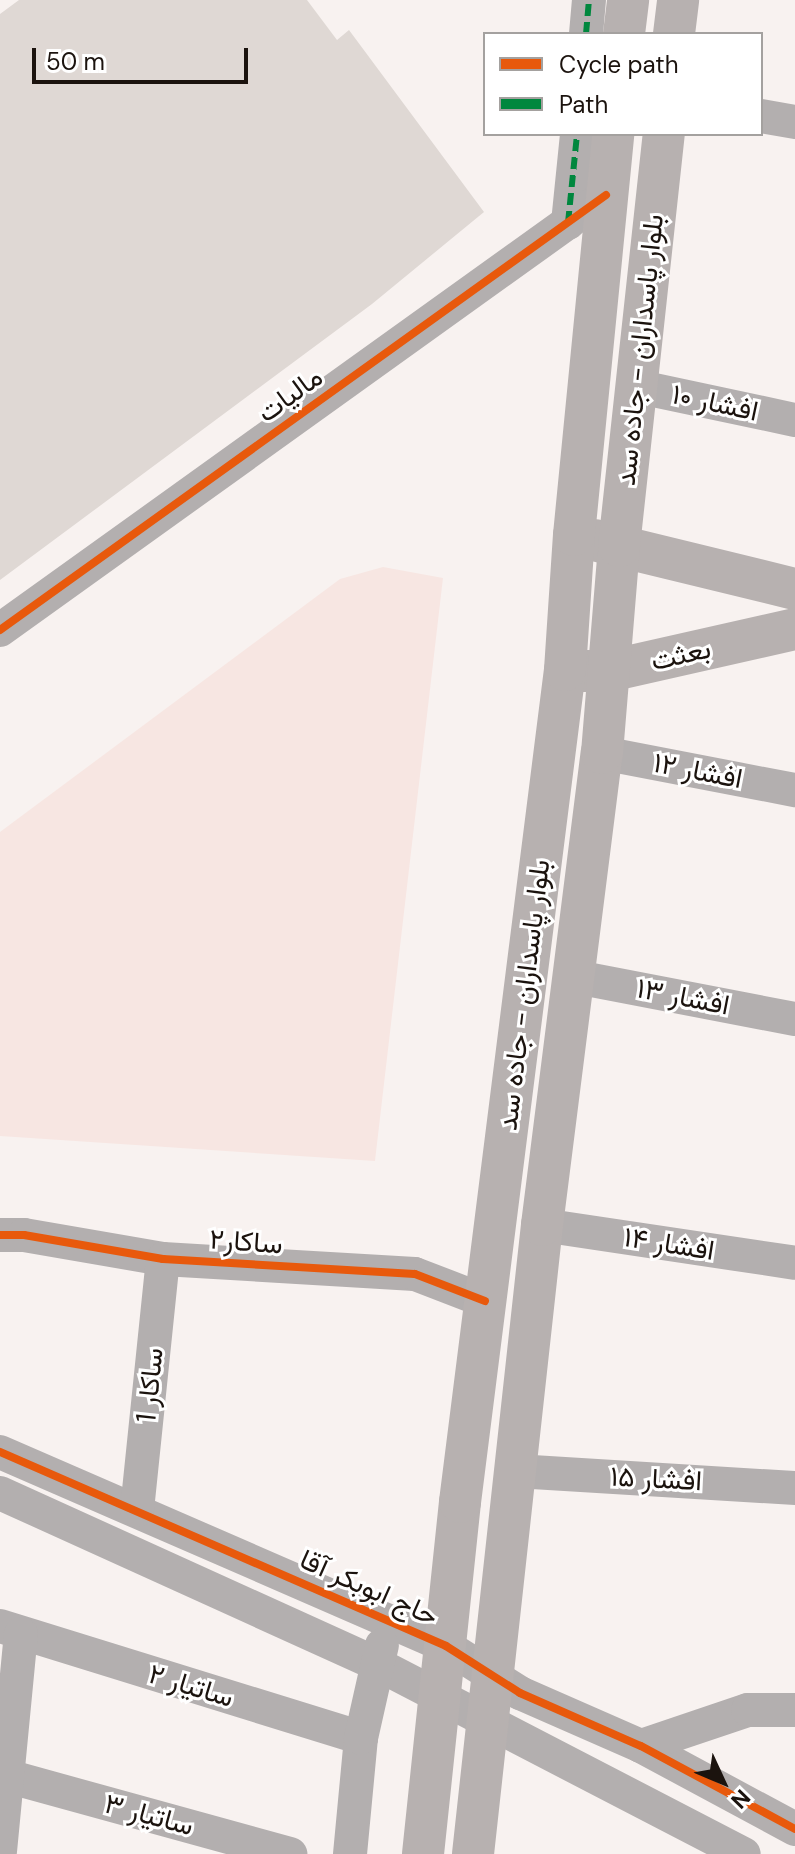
<!DOCTYPE html>
<html>
<head>
<meta charset="utf-8">
<style>
	body { margin:0 }
	#map { position:relative; width:795px; height:1854px; overflow:hidden; background:#f8f2f0; font-family:"DM Sans",Vazirmatn,sans-serif }
	div>[style] { position:absolute }
	.industrial>* { inset:0; background:#f7e6e2 }
	.building>* { inset:0; background:#dfd8d4 }
	.minor>* { height:34px; margin:-17px; padding:0 17px; transform-origin:17px; border-radius:17px; background:#b3afaf }
	.major>* { height:42px; margin:-21px; padding:0 21px; transform-origin:21px; border-radius:21px; background:#b7b1b0 }
	.quiet>* { height:6px; margin-top:-3px; transform-origin:0; background:repeating-linear-gradient(90deg,#00873e 0 12px,transparent 0 18px) }
	.cycleway>* { height:8px; margin:-4px; padding:0 4px; transform-origin:4px; border-radius:4px; background:#e8590c }
	span { translate:-50% -50%; white-space:nowrap; text-align:center; line-height:1.15; -webkit-text-stroke:6px #fff; paint-order:stroke }
	.street-label { font-size:28px; color:#1b130e }
	.legend { position:absolute; left:483px; top:32px; width:280px; height:104px; box-sizing:border-box; background:#fff; border:2px solid #a4a19f; margin:0; padding:10px 14px; list-style:none; font-size:24px; color:#1b130e }
	.legend li { display:flex; align-items:center; gap:16px; height:40px }
	.legend b { width:40px; border:2px solid #a4a19f }
	.north { position:absolute; left:683px; top:1742px; width:80px; height:80px; -webkit-text-stroke:6px #fff; paint-order:stroke; rotate:134deg; font-size:22px; font-weight:700; line-height:32px; text-align:center; color:#1b130e }
	.north::after { content:''; display:block; margin:auto; width:28px; height:36px; background:#1b130e; clip-path:polygon(50% 0,100% 100%,50% 72%,0 100%) }
	.scale { position:absolute; left:32px; top:48px; width:216px; height:36px; box-sizing:border-box; border:4px solid #1b130e; border-top:0; padding-left:10px; font-size:24px; line-height:28px; white-space:nowrap; color:#1b130e; -webkit-text-stroke:6px #fff; paint-order:stroke }
</style>
</head>
<body>
<div id="map">
	<div class="industrial">
		<div style="clip-path:polygon(383px 567px,443px 578px,375px 1161px,0 1136px,0 832px,340px 579px)"></div>
	</div>
	<div class="building">
		<div style="clip-path:polygon(19px 0,307px 0,337px 40px,349px 30px,484px 212px,372px 304px,0 580px,0 14px)"></div>
	</div>
	<div class="minor">
		<div style="left:586px;top:34px;width:34px;rotate:-85deg"></div>
		<div style="left:761px;top:116px;width:35px;rotate:10deg"></div>
		<div style="left:568px;top:223px;width:89px;rotate:-84.2deg"></div>
		<div style="left:635px;top:386px;width:164px;rotate:12deg"></div>
		<div style="left:0;top:630px;width:746px;rotate:-35.67deg"></div>
		<div style="left:602px;top:753px;width:197px;rotate:10.9deg"></div>
		<div style="left:571px;top:976px;width:228px;rotate:10.9deg"></div>
		<div style="left:542px;top:1225px;width:256px;rotate:8.5deg"></div>
		<div style="left:0;top:1235px;width:24px"></div>
		<div style="left:24px;top:1235px;width:141px;rotate:9.8deg"></div>
		<div style="left:163px;top:1259px;width:252px;rotate:3.4deg"></div>
		<div style="left:415px;top:1274px;width:75px;rotate:21.1deg"></div>
		<div style="left:0;top:1452px;width:486px;rotate:23.5deg"></div>
		<div style="left:446px;top:1646px;width:88px;rotate:32.4deg"></div>
		<div style="left:520px;top:1693px;width:132px;rotate:23.7deg"></div>
		<div style="left:641px;top:1746px;width:175px;rotate:28.3deg"></div>
		<div style="left:516px;top:1471px;width:280px;rotate:3.5deg"></div>
		<div style="left:0;top:1493px;width:414px;rotate:24.4deg"></div>
		<div style="left:377px;top:1664px;width:413px;rotate:27.4deg"></div>
		<div style="left:137px;top:1510px;width:252px;rotate:-84.1deg"></div>
		<div style="left:0;top:1626px;width:378px;rotate:17.2deg"></div>
		<div style="left:641px;top:1746px;width:113px;rotate:-18.6deg"></div>
		<div style="left:748px;top:1710px;width:47px"></div>
		<div style="left:7px;top:1776px;width:294px;rotate:15.4deg"></div>
		<div style="left:0;top:1851px;width:218px;rotate:-84.5deg"></div>
		<div style="left:350px;top:1854px;width:117px;rotate:-84.6deg"></div>
		<div style="left:361px;top:1738px;width:95px;rotate:-77.3deg"></div>
	</div>
	<div class="major">
		<div style="left:624px;top:34px;width:34px;rotate:-83deg"></div>
		<div style="left:674px;top:34px;width:34px;rotate:-83deg"></div>
		<div style="left:594px;top:540px;width:207px;rotate:13.7deg"></div>
		<div style="left:581px;top:671px;width:28px"></div>
		<div style="left:609px;top:671px;width:191px;rotate:-12.7deg"></div>
		<div style="left:423px;top:1854px;width:354px;rotate:-84deg"></div>
		<div style="left:460px;top:1502px;width:839px;rotate:-82.81deg"></div>
		<div style="left:565px;top:670px;width:135px;rotate:-86.2deg"></div>
		<div style="left:574px;top:535px;width:403px;rotate:-84.4deg"></div>
		<div style="left:473px;top:1854px;width:633px;rotate:-83.74deg"></div>
		<div style="left:542px;top:1225px;width:476px;rotate:-82.8deg"></div>
		<div style="left:602px;top:753px;width:208px;rotate:-85.3deg"></div>
		<div style="left:619px;top:546px;width:414px;rotate:-83.8deg"></div>
	</div>
	<div class="quiet">
		<div style="left:586px;top:34px;width:34px;rotate:-85deg"></div>
		<div style="left:568px;top:223px;width:89px;rotate:-84.2deg"></div>
	</div>
	<div class="cycleway">
		<div style="left:0;top:630px;width:746px;rotate:-35.67deg"></div>
		<div style="left:0;top:1235px;width:24px"></div>
		<div style="left:24px;top:1235px;width:141px;rotate:9.8deg"></div>
		<div style="left:163px;top:1259px;width:252px;rotate:3.4deg"></div>
		<div style="left:415px;top:1274px;width:75px;rotate:21.1deg"></div>
		<div style="left:0;top:1452px;width:486px;rotate:23.5deg"></div>
		<div style="left:446px;top:1646px;width:88px;rotate:32.4deg"></div>
		<div style="left:520px;top:1693px;width:132px;rotate:23.7deg"></div>
		<div style="left:641px;top:1746px;width:175px;rotate:28.3deg"></div>
	</div>
	<div class="street-label">
		<span style="left:640px;top:350px;rotate:-84deg">بلوار پاسداران - جاده سد</span>
		<span style="left:290px;top:395px;rotate:-36deg">مالیات</span>
		<span style="left:715px;top:403px;rotate:12deg">افشار ۱۰</span>
		<span style="left:681px;top:655px;rotate:-13deg">بعثت</span>
		<span style="left:698px;top:771px;rotate:11deg">افشار ۱۲</span>
		<span style="left:524px;top:995px;rotate:-83deg">بلوار پاسداران - جاده سد</span>
		<span style="left:683px;top:997px;rotate:11deg">افشار ۱۳</span>
		<span style="left:246px;top:1242px;rotate:4deg">ساکار۲</span>
		<span style="left:669px;top:1244px;rotate:9deg">افشار ۱۴</span>
		<span style="left:150px;top:1385px;rotate:-84deg">ساکار 1</span>
		<span style="left:656px;top:1479px;rotate:3deg">افشار ۱۵</span>
		<span style="left:369px;top:1588px;rotate:24deg">حاج ابوبکر آقا</span>
		<span style="left:191px;top:1686px;rotate:17deg">ساتیار ۲</span>
		<span style="left:149px;top:1815px;rotate:15deg">ساتیار ۳</span>
	</div>
	<ul class="legend">
	<li><b style="height:10px;background:#e8590c"></b>Cycle path</li>
	<li><b style="height:10px;background:#00873e"></b>Path</li>
	</ul>
	<div class="north">N</div>
	<div class="scale">50 m</div>
</div>
</body>
</html>
